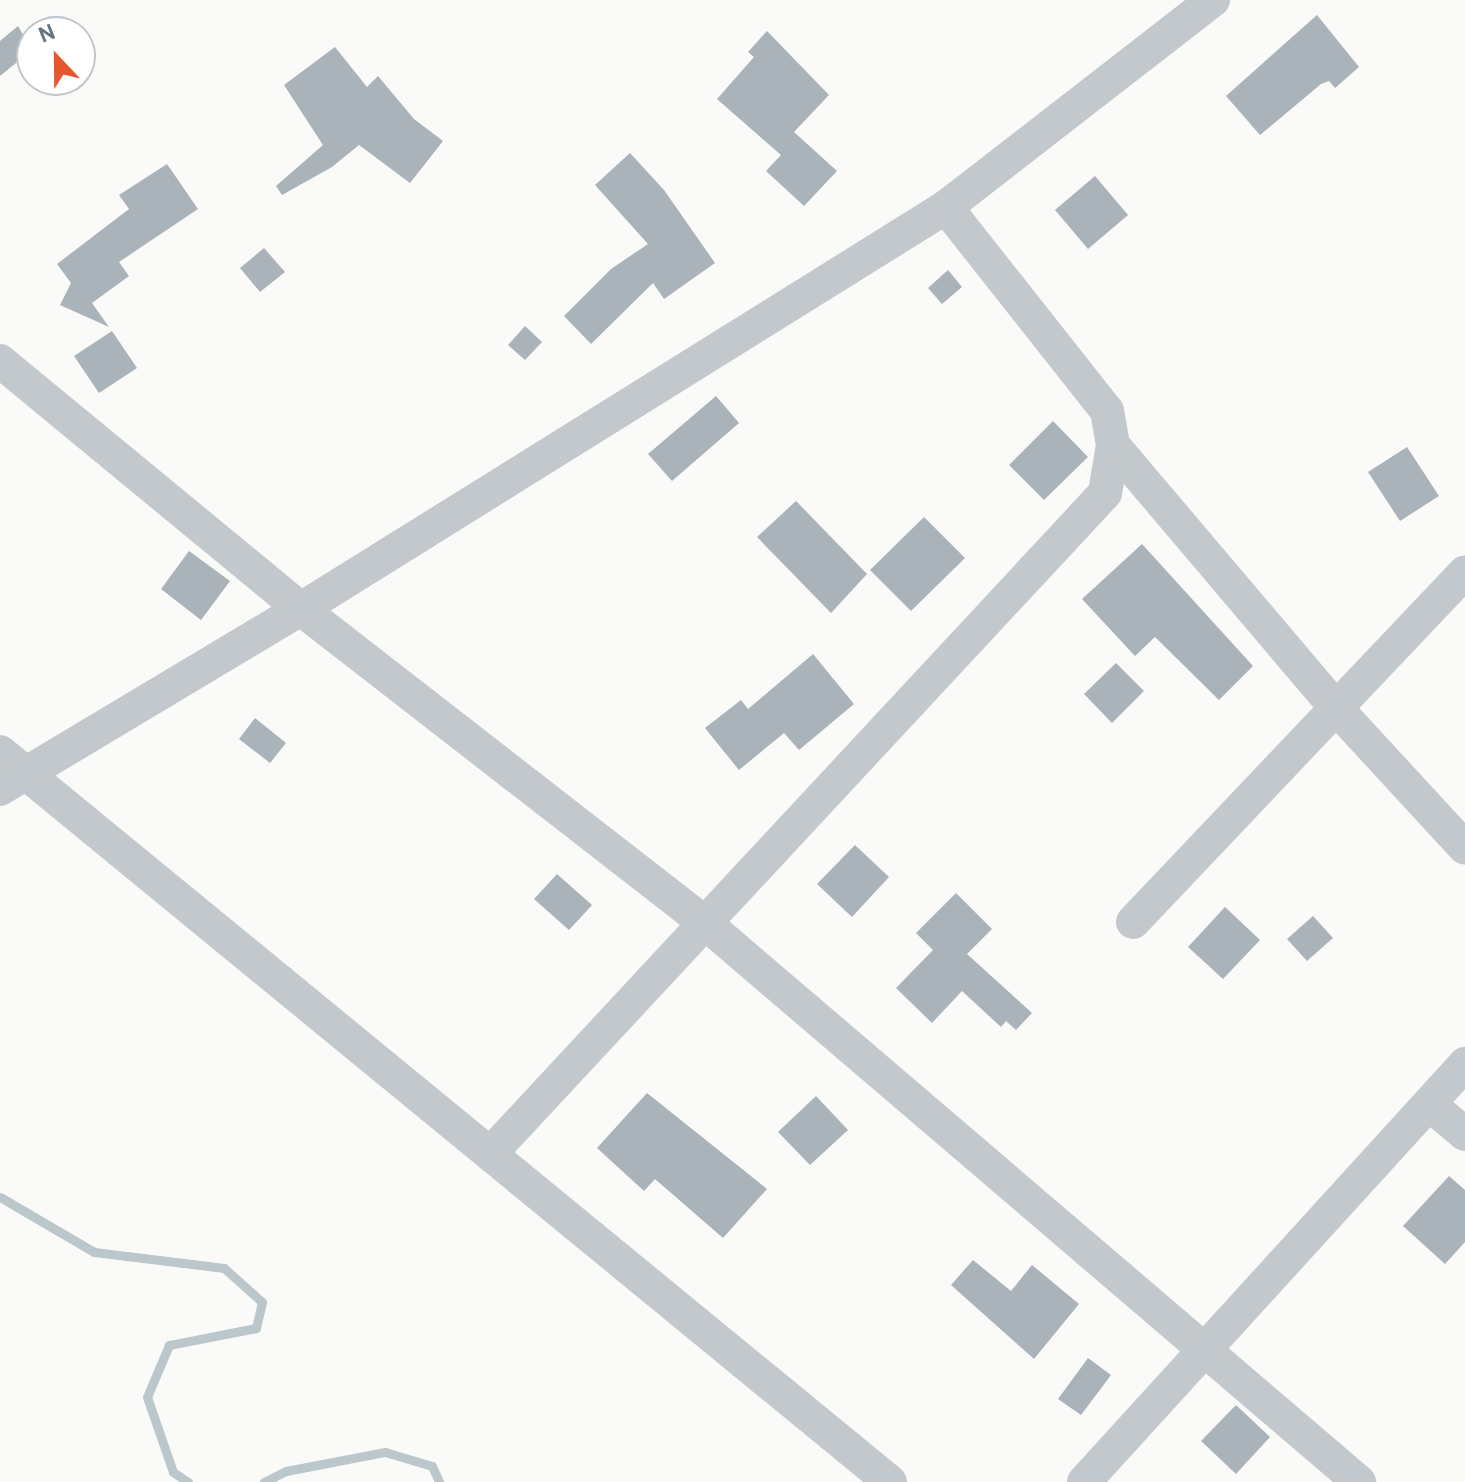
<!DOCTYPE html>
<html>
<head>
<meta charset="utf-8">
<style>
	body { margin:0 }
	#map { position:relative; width:1465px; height:1482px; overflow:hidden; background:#fafaf8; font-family:Overpass,sans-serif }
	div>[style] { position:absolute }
	.stream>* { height:9px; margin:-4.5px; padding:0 4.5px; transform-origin:4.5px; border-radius:4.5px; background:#bbc7cb }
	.building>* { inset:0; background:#aab3b9 }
	.minor>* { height:34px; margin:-17px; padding:0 17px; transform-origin:17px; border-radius:17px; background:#c3c8cc }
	span { translate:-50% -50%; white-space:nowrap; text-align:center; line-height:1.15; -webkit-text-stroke:8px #fff; paint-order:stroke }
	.north { position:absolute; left:16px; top:16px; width:80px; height:80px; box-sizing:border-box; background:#fff; border:2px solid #c1c8cd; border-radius:50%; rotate:338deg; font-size:22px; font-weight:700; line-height:32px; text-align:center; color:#657683 }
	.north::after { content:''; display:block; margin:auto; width:28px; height:36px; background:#e4572e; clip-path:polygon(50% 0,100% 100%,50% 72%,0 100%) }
</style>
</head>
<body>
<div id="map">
	<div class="stream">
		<div style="left:0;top:1197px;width:109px;rotate:30.3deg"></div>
		<div style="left:94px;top:1252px;width:131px;rotate:7deg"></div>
		<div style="left:224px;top:1268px;width:51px;rotate:41.8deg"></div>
		<div style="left:262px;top:1302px;width:27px;rotate:103deg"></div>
		<div style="left:256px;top:1328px;width:89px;rotate:168.9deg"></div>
		<div style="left:169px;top:1345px;width:56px;rotate:112.9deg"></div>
		<div style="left:147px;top:1397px;width:79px;rotate:70.9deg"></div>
		<div style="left:173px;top:1472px;width:18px;rotate:34deg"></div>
		<div style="left:264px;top:1482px;width:25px;rotate:-27deg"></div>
		<div style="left:286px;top:1471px;width:101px;rotate:-10.9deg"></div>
		<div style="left:385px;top:1452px;width:49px;rotate:16.6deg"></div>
		<div style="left:432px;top:1466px;width:17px;rotate:66deg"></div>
	</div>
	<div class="building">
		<div style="clip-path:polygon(1317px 15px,1359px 67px,1335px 88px,1329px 81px,1321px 84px,1260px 135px,1226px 96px)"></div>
		<div style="clip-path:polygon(18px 26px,32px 50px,0 76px,0 41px)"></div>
		<div style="clip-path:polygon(767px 31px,829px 95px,794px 132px,837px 171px,804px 206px,766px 171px,781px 155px,717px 99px,754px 57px,748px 52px)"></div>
		<div style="clip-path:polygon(335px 47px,367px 87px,378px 76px,414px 119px,443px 141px,410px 183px,359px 145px,332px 167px,282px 195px,276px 186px,323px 145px,284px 85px)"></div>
		<div style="clip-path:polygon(630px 153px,664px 190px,715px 263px,664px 299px,653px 283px,591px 344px,564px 316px,611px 269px,648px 244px,595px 185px)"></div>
		<div style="clip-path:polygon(167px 164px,198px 209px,119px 262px,129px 276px,92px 303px,109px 327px,60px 305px,71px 283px,57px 264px,129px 209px,119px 195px)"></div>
		<div style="clip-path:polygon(1095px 176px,1128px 215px,1088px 249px,1055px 210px)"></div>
		<div style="clip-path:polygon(264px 248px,285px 272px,260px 292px,240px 268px)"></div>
		<div style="clip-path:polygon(948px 270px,962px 287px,942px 304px,928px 288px)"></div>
		<div style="clip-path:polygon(525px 326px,542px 342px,525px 360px,508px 345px)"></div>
		<div style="clip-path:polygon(112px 331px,137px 368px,99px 393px,74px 356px)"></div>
		<div style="clip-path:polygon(716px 396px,739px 423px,672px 481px,648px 454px)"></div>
		<div style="clip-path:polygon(1053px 421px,1088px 457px,1044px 500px,1009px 465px)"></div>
		<div style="clip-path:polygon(1407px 447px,1439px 496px,1400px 521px,1368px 472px)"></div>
		<div style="clip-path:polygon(796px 501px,867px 574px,831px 613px,757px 537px)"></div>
		<div style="clip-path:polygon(924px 517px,965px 558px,911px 611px,870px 570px)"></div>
		<div style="clip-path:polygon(1142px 544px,1253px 666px,1219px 700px,1155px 637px,1135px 656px,1082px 599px)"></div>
		<div style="clip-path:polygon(189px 551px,230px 581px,201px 620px,161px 589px)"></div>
		<div style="clip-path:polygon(813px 654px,854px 704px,799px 750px,784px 733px,739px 770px,705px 728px,741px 700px,748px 709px)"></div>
		<div style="clip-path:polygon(1116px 663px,1144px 691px,1112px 723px,1084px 694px)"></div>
		<div style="clip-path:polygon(255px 718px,286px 743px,270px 763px,239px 739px)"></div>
		<div style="clip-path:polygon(855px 845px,889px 877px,852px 917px,817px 884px)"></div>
		<div style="clip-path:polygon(557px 874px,592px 905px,569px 930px,534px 899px)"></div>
		<div style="clip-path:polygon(956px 893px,992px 929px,967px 954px,1032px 1013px,1016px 1030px,1006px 1021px,1001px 1027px,962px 991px,932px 1023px,896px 988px,933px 950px,916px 933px)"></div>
		<div style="clip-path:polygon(1225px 907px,1260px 940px,1223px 979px,1188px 947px)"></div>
		<div style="clip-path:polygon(1313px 916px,1333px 938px,1307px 961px,1287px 939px)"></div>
		<div style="clip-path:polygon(647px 1093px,767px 1189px,723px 1238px,655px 1179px,644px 1191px,597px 1148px)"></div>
		<div style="clip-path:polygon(816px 1096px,848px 1130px,810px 1165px,778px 1132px)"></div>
		<div style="clip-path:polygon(1449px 1176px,1465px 1190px,1465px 1242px,1445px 1264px,1403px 1226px)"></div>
		<div style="clip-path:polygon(973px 1260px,1011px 1291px,1032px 1265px,1079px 1304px,1034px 1359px,951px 1285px)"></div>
		<div style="clip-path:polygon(1088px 1358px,1111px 1375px,1081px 1415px,1058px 1399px)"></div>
		<div style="clip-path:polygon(1236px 1405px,1270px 1437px,1236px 1474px,1201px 1441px)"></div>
	</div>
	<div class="minor">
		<div style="left:0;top:361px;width:390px;rotate:39.5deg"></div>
		<div style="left:301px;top:609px;width:510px;rotate:37.84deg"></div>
		<div style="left:704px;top:922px;width:862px;rotate:40.53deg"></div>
		<div style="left:1113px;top:445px;width:345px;rotate:49.7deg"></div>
		<div style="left:1336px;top:708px;width:190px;rotate:47.3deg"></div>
		<div style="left:0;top:752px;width:1151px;rotate:39.36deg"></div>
		<div style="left:0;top:789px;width:351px;rotate:-30.9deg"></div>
		<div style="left:301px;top:609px;width:760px;rotate:-31.93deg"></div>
		<div style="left:946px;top:207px;width:338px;rotate:-37.8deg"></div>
		<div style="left:1133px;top:922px;width:482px;rotate:-46.5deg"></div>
		<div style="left:1429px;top:1104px;width:47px;rotate:39.8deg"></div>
		<div style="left:490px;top:1154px;width:903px;rotate:-47.06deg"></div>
		<div style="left:1105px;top:493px;width:49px;rotate:-80.5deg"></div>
		<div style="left:1113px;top:445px;width:35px;rotate:-100deg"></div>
		<div style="left:1107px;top:411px;width:260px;rotate:-128.3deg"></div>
		<div style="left:1084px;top:1482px;width:566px;rotate:-47.65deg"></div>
	</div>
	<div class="north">N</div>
</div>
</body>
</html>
